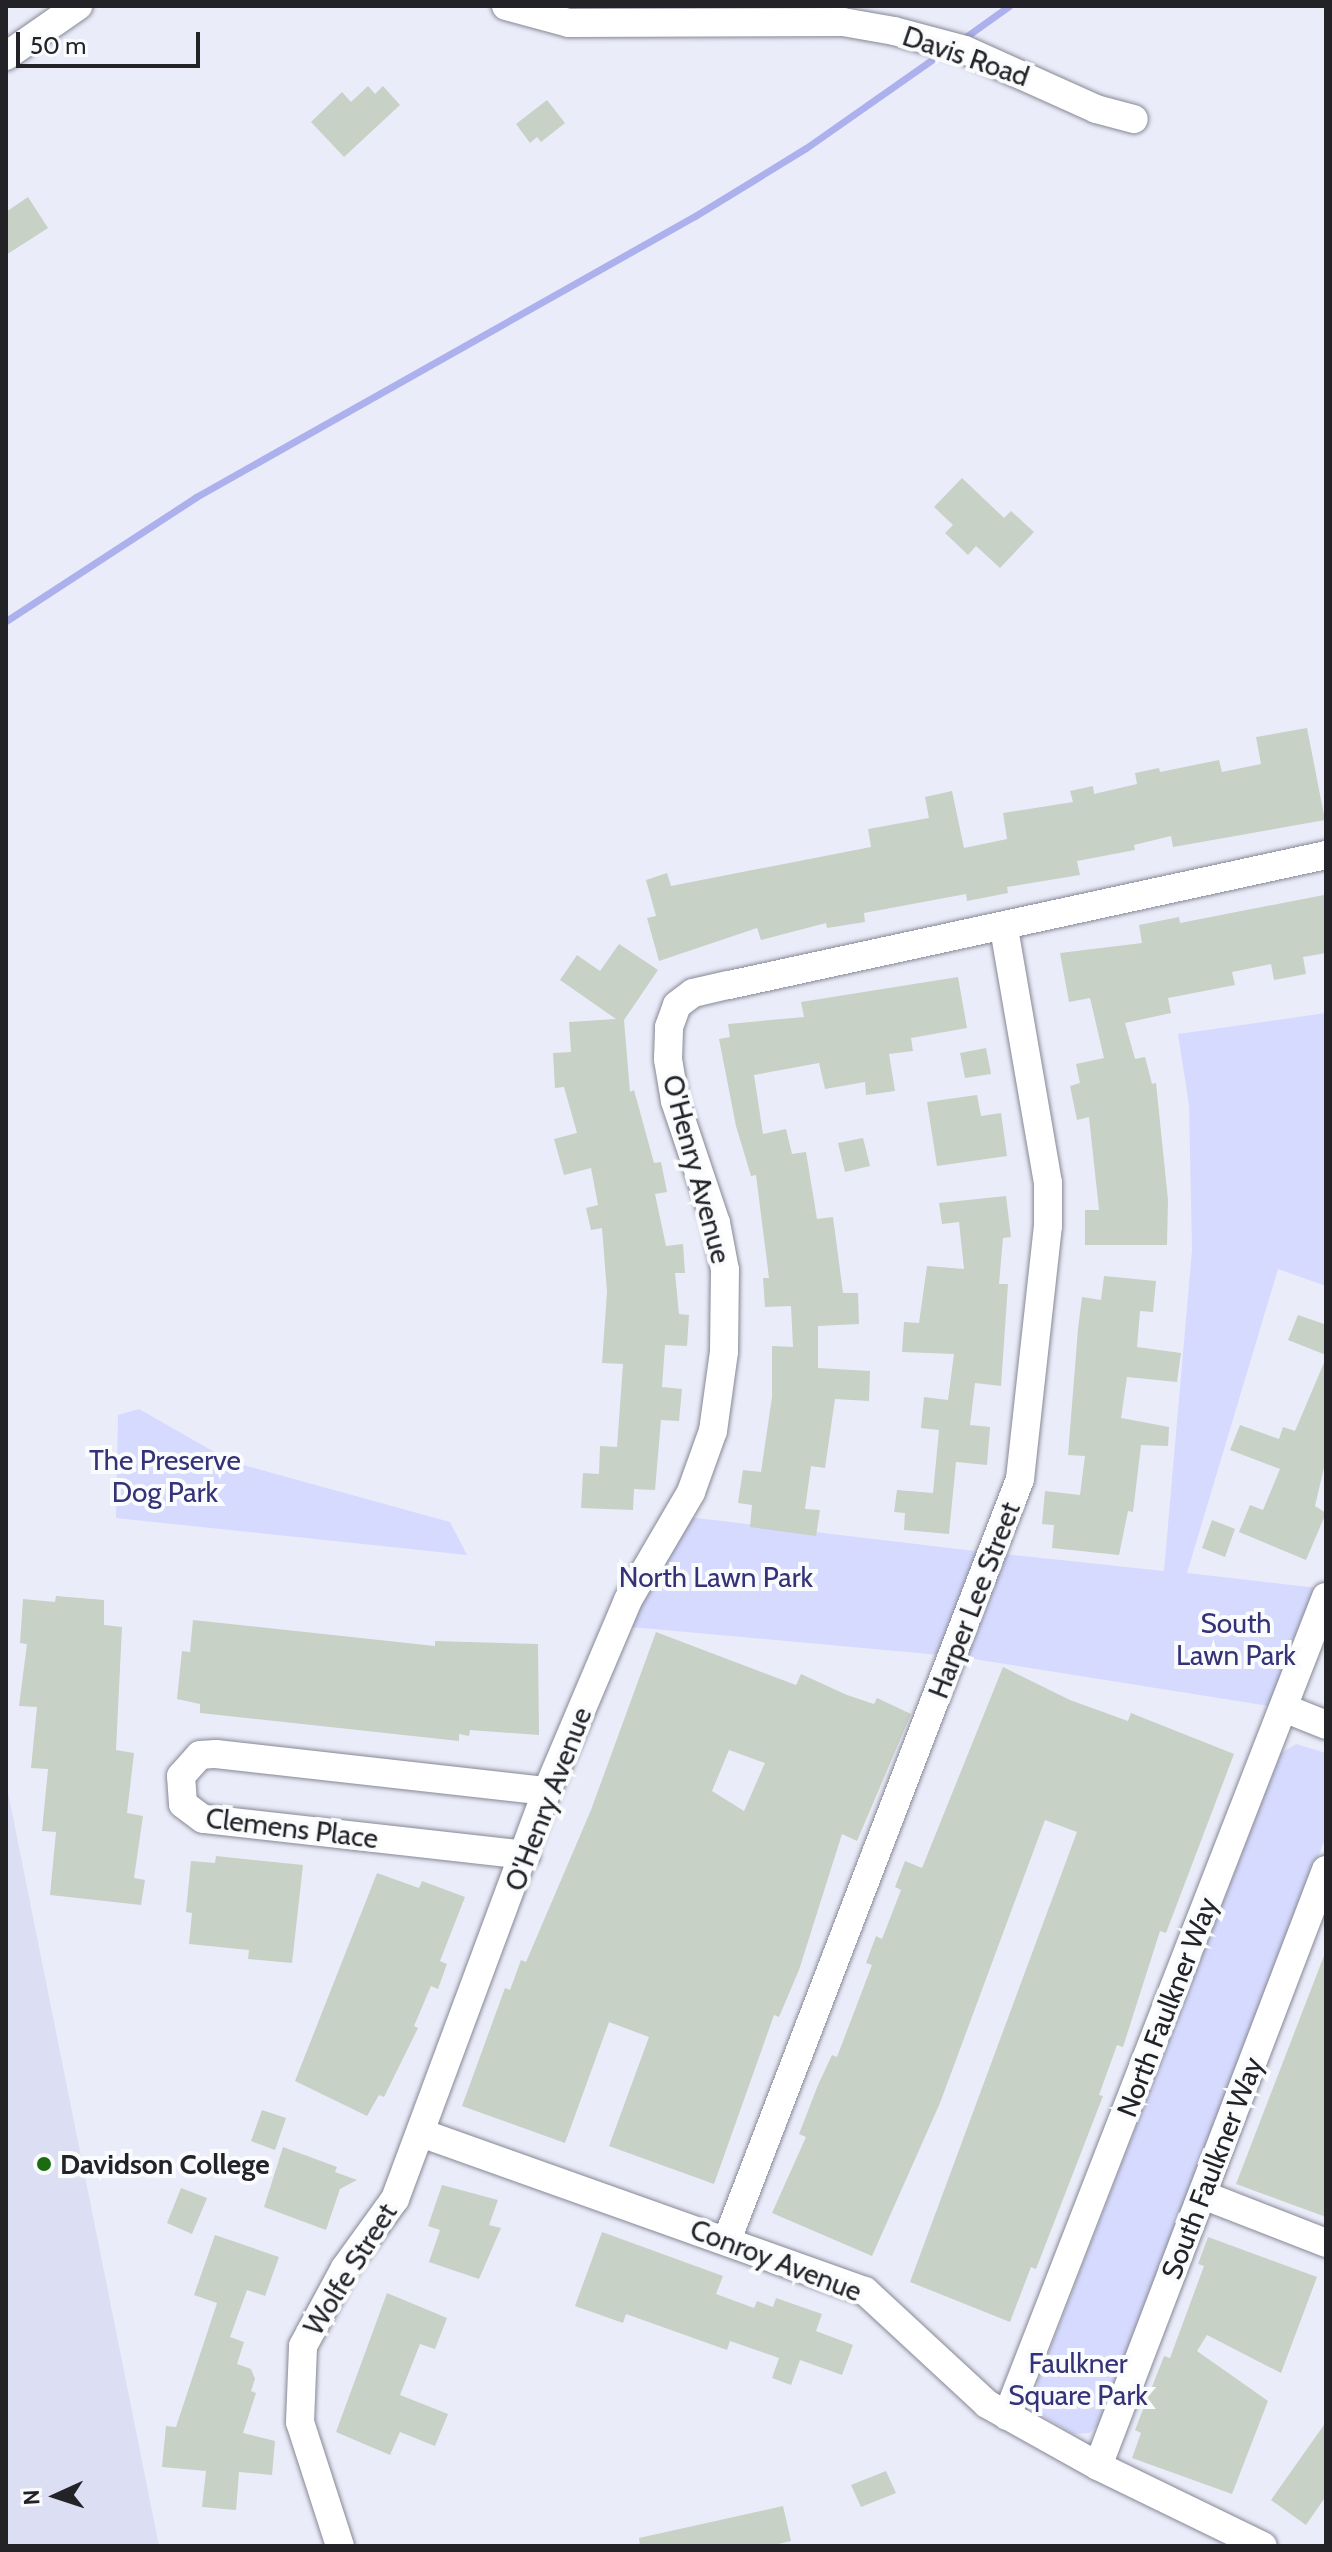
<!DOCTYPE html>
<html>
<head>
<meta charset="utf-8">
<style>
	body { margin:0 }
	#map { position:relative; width:1332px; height:2552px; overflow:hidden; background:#ebecfa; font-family:Cabin,sans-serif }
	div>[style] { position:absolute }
	.built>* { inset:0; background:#dcdff4 }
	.green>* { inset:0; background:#d6dafe }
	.stream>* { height:7px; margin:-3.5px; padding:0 3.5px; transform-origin:3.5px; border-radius:3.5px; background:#acb0ec }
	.building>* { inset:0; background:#c7d1c5 }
	.roads { filter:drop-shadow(0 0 2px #868894) drop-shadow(0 0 2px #868894) }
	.minor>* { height:28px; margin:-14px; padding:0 14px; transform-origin:14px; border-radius:14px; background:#fff }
	.dots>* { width:22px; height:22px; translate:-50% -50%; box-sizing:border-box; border:4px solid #fafbfd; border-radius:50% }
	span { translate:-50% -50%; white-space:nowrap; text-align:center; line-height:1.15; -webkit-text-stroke:8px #fafbfd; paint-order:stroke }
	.street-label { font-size:28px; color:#222227 }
	.park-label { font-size:28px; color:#353277 }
	.poi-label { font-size:28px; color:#222227; font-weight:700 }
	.left { translate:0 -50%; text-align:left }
	.frame { position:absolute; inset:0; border:8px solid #222227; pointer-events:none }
	.north { position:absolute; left:16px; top:2456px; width:80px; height:80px; -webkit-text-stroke:6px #fafbfd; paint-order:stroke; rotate:267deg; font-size:22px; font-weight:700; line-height:32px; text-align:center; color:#222227 }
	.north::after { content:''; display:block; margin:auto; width:28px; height:36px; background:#222227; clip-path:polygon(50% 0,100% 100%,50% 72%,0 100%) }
	.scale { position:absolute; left:16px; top:32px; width:184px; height:36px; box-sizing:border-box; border:4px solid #222227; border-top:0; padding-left:10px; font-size:24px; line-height:28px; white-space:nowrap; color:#222227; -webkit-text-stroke:6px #fafbfd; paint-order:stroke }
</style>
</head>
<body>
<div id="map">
	<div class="built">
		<div style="clip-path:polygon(6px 1782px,159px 2546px,6px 2546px)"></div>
	</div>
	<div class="green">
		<div style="clip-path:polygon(1326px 1013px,1326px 1286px,1278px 1269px,1187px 1573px,1326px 1589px,1281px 1708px,955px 1656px,995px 1553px,1164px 1571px,1192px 1250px,1189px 1105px,1178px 1034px)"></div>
		<div style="clip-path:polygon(139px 1409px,232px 1462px,450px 1522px,467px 1555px,116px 1518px,118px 1415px)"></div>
		<div style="clip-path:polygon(680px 1516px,992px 1553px,951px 1656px,620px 1626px)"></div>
		<div style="clip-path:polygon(1296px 1744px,1326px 1753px,1326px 1836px,1101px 2423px,1089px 2433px,1073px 2434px,1035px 2411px,1038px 2380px,1281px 1753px)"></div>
	</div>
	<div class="stream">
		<div style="left:960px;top:41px;width:60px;rotate:-35.5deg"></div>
		<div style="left:6px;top:621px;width:227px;rotate:-33.1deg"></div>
		<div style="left:196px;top:497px;width:573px;rotate:-29.39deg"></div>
		<div style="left:695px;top:216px;width:130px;rotate:-31.5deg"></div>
		<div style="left:806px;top:148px;width:167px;rotate:-35deg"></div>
	</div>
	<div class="building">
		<div style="clip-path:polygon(368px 86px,375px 94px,383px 86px,400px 105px,344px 157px,311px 122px,342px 92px,351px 102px)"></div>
		<div style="clip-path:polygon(547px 100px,565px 123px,541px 142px,537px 137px,530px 143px,516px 124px)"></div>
		<div style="clip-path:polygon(28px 197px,48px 228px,6px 255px,6px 212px)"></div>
		<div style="clip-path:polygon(962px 478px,1004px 518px,1011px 511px,1034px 532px,1000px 568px,976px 546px,968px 555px,945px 533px,953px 525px,934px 507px)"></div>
		<div style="clip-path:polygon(1307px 728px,1325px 820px,1173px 847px,1171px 836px,1134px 845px,1135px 850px,1077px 861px,1080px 875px,1007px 887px,1008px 893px,967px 901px,966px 894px,864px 913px,865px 922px,827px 928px,826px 923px,761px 940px,757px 928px,659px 961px,647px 918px,656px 916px,646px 880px,667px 873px,671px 886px,871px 847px,868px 829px,929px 818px,925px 797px,952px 791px,964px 848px,1007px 839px,1003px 813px,1073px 802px,1070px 791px,1093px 786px,1094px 794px,1137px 784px,1135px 773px,1159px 768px,1160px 772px,1219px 760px,1222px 772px,1261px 764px,1256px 737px)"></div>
		<div style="clip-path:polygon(1324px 895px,1326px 953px,1303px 957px,1306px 974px,1274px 980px,1271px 964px,1232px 972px,1235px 985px,1168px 998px,1171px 1013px,1125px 1023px,1135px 1059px,1145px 1057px,1152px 1084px,1156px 1083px,1168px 1200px,1167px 1245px,1085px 1245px,1085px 1210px,1099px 1210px,1089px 1117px,1077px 1120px,1070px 1086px,1080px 1083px,1076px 1064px,1104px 1058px,1090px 998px,1069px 1002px,1060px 953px,1142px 943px,1139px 925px,1179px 917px,1180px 923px)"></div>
		<div style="clip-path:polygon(619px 944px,658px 970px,624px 1020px,630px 1092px,634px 1090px,654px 1163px,661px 1162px,667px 1192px,655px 1194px,666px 1246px,683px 1244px,685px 1273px,675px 1273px,679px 1314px,689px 1315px,687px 1346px,665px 1345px,662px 1387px,682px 1389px,679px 1421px,661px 1420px,655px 1490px,634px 1489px,633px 1510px,581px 1508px,583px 1473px,599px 1474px,600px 1446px,617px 1447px,623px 1364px,602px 1363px,607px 1292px,602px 1228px,591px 1230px,586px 1208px,598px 1205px,591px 1168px,564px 1175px,554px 1139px,577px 1133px,564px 1087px,555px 1088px,553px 1053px,571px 1052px,569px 1022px,616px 1019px,560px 980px,577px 955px,600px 971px)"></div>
		<div style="clip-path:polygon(958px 977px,967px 1028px,911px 1038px,913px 1051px,889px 1054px,895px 1091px,866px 1095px,865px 1082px,825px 1089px,819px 1063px,754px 1075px,763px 1134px,786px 1129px,792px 1154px,806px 1152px,817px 1219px,833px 1217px,843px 1293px,858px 1293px,859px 1324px,818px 1326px,818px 1368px,870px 1371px,869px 1401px,835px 1399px,825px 1468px,811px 1466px,805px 1509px,820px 1510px,816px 1536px,750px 1527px,752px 1505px,738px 1503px,743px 1470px,761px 1472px,772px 1397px,772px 1346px,793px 1347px,791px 1306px,765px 1307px,763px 1278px,769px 1278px,756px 1175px,751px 1176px,736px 1126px,719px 1039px,730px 1037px,728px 1024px,804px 1017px,801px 1002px)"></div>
		<div style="clip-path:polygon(986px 1048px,991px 1074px,965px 1078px,960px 1053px)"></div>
		<div style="clip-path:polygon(977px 1095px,981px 1116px,1001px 1113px,1007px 1156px,937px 1166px,927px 1102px)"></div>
		<div style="clip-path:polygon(863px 1138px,870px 1166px,845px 1172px,838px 1143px)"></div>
		<div style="clip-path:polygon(1006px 1196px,1011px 1237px,1003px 1238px,999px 1284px,1008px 1284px,1001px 1386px,975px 1383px,970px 1425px,990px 1427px,987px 1465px,956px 1462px,949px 1534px,904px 1530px,905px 1513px,894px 1512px,897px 1490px,933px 1493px,939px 1430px,921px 1428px,924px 1397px,948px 1400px,954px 1354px,902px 1352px,904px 1322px,919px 1323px,927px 1266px,964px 1269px,959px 1222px,942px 1224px,939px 1203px)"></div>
		<div style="clip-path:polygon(1104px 1276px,1156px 1281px,1153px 1312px,1140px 1311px,1137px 1347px,1181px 1353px,1177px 1382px,1127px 1377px,1121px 1418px,1169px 1427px,1168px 1446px,1141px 1445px,1133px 1512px,1128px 1511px,1119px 1555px,1052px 1548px,1054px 1525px,1042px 1524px,1045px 1491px,1080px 1495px,1085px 1456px,1068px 1455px,1078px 1329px,1082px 1297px,1101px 1300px)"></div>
		<div style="clip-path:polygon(1298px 1315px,1324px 1324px,1326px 1355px,1288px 1340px)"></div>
		<div style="clip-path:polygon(1326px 1358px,1326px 1459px,1315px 1506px,1326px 1513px,1306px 1560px,1239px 1532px,1250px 1505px,1263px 1510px,1280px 1469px,1230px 1450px,1240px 1425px,1279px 1439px,1283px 1427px,1295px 1431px)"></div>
		<div style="clip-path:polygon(1212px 1520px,1235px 1529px,1225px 1557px,1202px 1548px)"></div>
		<div style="clip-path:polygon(56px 1596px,104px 1600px,104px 1625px,122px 1627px,116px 1750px,134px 1753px,127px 1813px,143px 1816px,134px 1878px,145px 1880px,141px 1905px,50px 1895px,56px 1832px,42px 1831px,48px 1769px,31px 1768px,37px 1707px,19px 1706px,27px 1644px,20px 1643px,23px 1599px,55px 1602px)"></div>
		<div style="clip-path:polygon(193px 1620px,435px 1646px,435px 1641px,538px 1644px,539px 1735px,470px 1730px,469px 1736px,459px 1734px,459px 1741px,200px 1713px,200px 1704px,177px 1699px,182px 1651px,190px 1652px)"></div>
		<div style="clip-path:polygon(evenodd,656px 1632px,796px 1685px,801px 1674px,847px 1695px,874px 1704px,877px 1698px,911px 1714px,857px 1841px,842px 1834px,799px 1970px,779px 2017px,774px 2015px,714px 2184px,609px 2146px,649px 2037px,609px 2022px,565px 2143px,462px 2106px,505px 1988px,510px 1990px,521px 1960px,526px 1962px,591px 1810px,656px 1632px,729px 1750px,765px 1763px,744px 1811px,712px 1791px,729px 1750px)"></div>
		<div style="clip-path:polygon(1003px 1667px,1070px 1700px,1128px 1721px,1131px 1713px,1234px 1754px,1166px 1933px,1160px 1931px,1123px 2047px,1117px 2045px,1099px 2095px,1103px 2096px,1036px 2269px,1031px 2267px,1010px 2322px,910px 2282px,1077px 1832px,1045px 1820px,940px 2103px,872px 2256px,772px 2213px,806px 2137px,799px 2134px,818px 2085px,832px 2055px,837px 2057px,872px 1965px,866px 1963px,876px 1936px,882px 1939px,901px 1890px,895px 1887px,905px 1861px,922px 1868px)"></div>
		<div style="clip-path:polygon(216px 1856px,303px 1865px,292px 1963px,248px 1959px,249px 1950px,189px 1944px,192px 1913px,186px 1912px,191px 1861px,215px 1863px)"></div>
		<div style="clip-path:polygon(377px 1873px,419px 1888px,422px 1881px,465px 1897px,440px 1961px,447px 1964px,438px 1989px,431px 1986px,414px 2026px,418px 2028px,384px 2097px,379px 2095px,367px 2116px,295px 2081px)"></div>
		<div style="clip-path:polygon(1325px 1953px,1326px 1953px,1326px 2217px,1236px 2184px)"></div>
		<div style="clip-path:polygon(262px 2110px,286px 2118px,275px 2150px,251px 2141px)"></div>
		<div style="clip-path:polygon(283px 2147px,337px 2167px,335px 2172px,357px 2180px,340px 2189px,326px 2230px,264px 2207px)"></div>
		<div style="clip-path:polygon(442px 2185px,498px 2200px,489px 2225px,501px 2228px,479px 2279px,429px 2262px,440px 2230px,428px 2226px)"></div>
		<div style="clip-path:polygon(181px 2188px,207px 2198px,192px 2234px,167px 2223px)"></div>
		<div style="clip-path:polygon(602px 2232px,723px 2276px,716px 2294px,754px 2308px,757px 2301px,773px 2307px,776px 2298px,822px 2314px,816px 2331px,853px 2345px,842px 2375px,800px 2360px,791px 2385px,772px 2378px,779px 2358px,730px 2341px,727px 2350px,626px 2314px,623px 2323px,575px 2306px)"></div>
		<div style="clip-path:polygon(215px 2235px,279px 2257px,265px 2296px,247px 2290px,230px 2337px,244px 2342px,237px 2364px,251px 2369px,255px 2379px,251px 2391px,256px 2393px,243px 2433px,275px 2441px,272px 2475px,239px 2472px,236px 2510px,202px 2507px,206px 2471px,162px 2467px,166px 2426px,176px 2427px,217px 2303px,194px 2295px)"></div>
		<div style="clip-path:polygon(1208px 2237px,1317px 2277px,1281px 2373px,1207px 2335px,1197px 2351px,1268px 2401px,1232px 2494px,1132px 2458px,1141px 2433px,1135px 2430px,1164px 2356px,1170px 2358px,1204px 2266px,1198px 2264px)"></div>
		<div style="clip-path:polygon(387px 2293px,447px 2318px,435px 2349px,420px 2344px,400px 2395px,448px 2414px,435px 2446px,400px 2432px,390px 2455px,336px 2432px)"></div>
		<div style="clip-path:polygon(1326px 2422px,1326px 2496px,1306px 2525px,1271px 2500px)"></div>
		<div style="clip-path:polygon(886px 2471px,896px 2493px,861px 2507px,851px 2485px)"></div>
		<div style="clip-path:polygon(783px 2506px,791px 2541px,770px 2546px,640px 2546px,639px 2538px)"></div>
	</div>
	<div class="roads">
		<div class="minor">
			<div style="left:506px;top:6px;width:65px;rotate:15.1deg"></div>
			<div style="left:569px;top:23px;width:274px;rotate:-0.2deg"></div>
			<div style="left:843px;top:22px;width:52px;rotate:10deg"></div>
			<div style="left:894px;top:31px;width:73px;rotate:15deg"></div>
			<div style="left:965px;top:50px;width:144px;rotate:24.2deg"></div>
			<div style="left:1096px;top:109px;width:39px;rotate:15deg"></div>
			<div style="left:6px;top:56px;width:88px;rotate:-34.8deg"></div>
			<div style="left:1284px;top:1708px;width:45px;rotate:22deg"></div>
			<div style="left:526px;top:1855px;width:325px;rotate:-173.6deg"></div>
			<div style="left:203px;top:1819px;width:25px;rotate:-143deg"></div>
			<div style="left:183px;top:1804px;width:28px;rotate:-94deg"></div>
			<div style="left:181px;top:1776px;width:28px;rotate:-48deg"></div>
			<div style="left:200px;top:1755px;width:16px;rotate:-4deg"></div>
			<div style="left:216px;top:1754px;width:333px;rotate:6.4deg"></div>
			<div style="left:421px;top:2133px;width:471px;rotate:19.6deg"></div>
			<div style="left:865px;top:2291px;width:166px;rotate:42.8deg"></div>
			<div style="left:987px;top:2404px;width:127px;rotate:29.2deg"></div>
			<div style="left:1098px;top:2466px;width:183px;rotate:25.9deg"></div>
			<div style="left:1203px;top:2195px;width:132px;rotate:21.3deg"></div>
			<div style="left:727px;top:2240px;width:815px;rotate:-68.94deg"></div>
			<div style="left:1020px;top:1479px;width:255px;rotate:-83.7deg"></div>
			<div style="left:1048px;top:1226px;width:43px;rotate:-90deg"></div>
			<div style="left:1048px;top:1183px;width:259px;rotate:-99.8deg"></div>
			<div style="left:1007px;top:2416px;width:879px;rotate:-68.72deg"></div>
			<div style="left:1098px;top:2466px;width:638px;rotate:-69.07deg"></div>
			<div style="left:340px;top:2546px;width:130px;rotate:-107.9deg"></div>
			<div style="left:300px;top:2422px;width:76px;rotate:-87.7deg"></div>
			<div style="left:303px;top:2346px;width:89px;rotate:-61.7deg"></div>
			<div style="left:345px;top:2268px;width:85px;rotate:-54.1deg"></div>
			<div style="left:395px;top:2199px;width:435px;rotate:-69.6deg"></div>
			<div style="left:547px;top:1791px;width:207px;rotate:-67deg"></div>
			<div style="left:628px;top:1600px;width:125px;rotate:-59.7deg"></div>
			<div style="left:691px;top:1492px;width:65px;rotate:-70.2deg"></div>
			<div style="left:713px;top:1431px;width:80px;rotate:-82.1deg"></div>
			<div style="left:724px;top:1352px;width:82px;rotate:-89.3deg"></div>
			<div style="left:725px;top:1270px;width:48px;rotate:-100.8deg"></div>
			<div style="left:716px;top:1223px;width:129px;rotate:-108.6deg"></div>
			<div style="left:675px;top:1101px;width:43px;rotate:-99.5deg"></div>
			<div style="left:668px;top:1059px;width:32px;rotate:-88deg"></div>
			<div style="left:669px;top:1027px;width:23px;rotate:-70deg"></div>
			<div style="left:677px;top:1005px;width:20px;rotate:-37deg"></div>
			<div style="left:693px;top:993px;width:37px;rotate:-13deg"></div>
			<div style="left:729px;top:985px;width:611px;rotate:-12.28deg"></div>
		</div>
	</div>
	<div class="dots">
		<div style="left:44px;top:2164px;background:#1b6c10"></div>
	</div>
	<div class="street-label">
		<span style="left:966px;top:56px;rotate:19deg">Davis Road</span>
		<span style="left:697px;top:1169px;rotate:75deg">O'Henry Avenue</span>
		<span style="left:974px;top:1600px;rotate:-69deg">Harper Lee Street</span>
		<span style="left:548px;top:1799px;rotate:-69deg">O'Henry Avenue</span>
		<span style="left:292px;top:1828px;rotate:7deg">Clemens Place</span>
		<span style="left:1167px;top:2007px;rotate:-69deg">North Faulkner Way</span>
		<span style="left:1212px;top:2168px;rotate:-69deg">South Faulkner Way</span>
		<span style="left:776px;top:2260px;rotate:21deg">Conroy Avenue</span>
		<span style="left:350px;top:2269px;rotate:-58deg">Wolfe Street</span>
	</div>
	<div class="park-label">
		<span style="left:165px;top:1476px">The Preserve<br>Dog Park</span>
		<span style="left:716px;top:1577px">North Lawn Park</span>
		<span style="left:1236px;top:1639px">South<br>Lawn Park</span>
		<span style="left:1078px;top:2379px">Faulkner<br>Square Park</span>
	</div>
	<div class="poi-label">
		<span class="left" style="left:60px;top:2164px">Davidson College</span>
	</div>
	<div class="frame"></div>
	<div class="north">N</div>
	<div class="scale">50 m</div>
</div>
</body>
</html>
